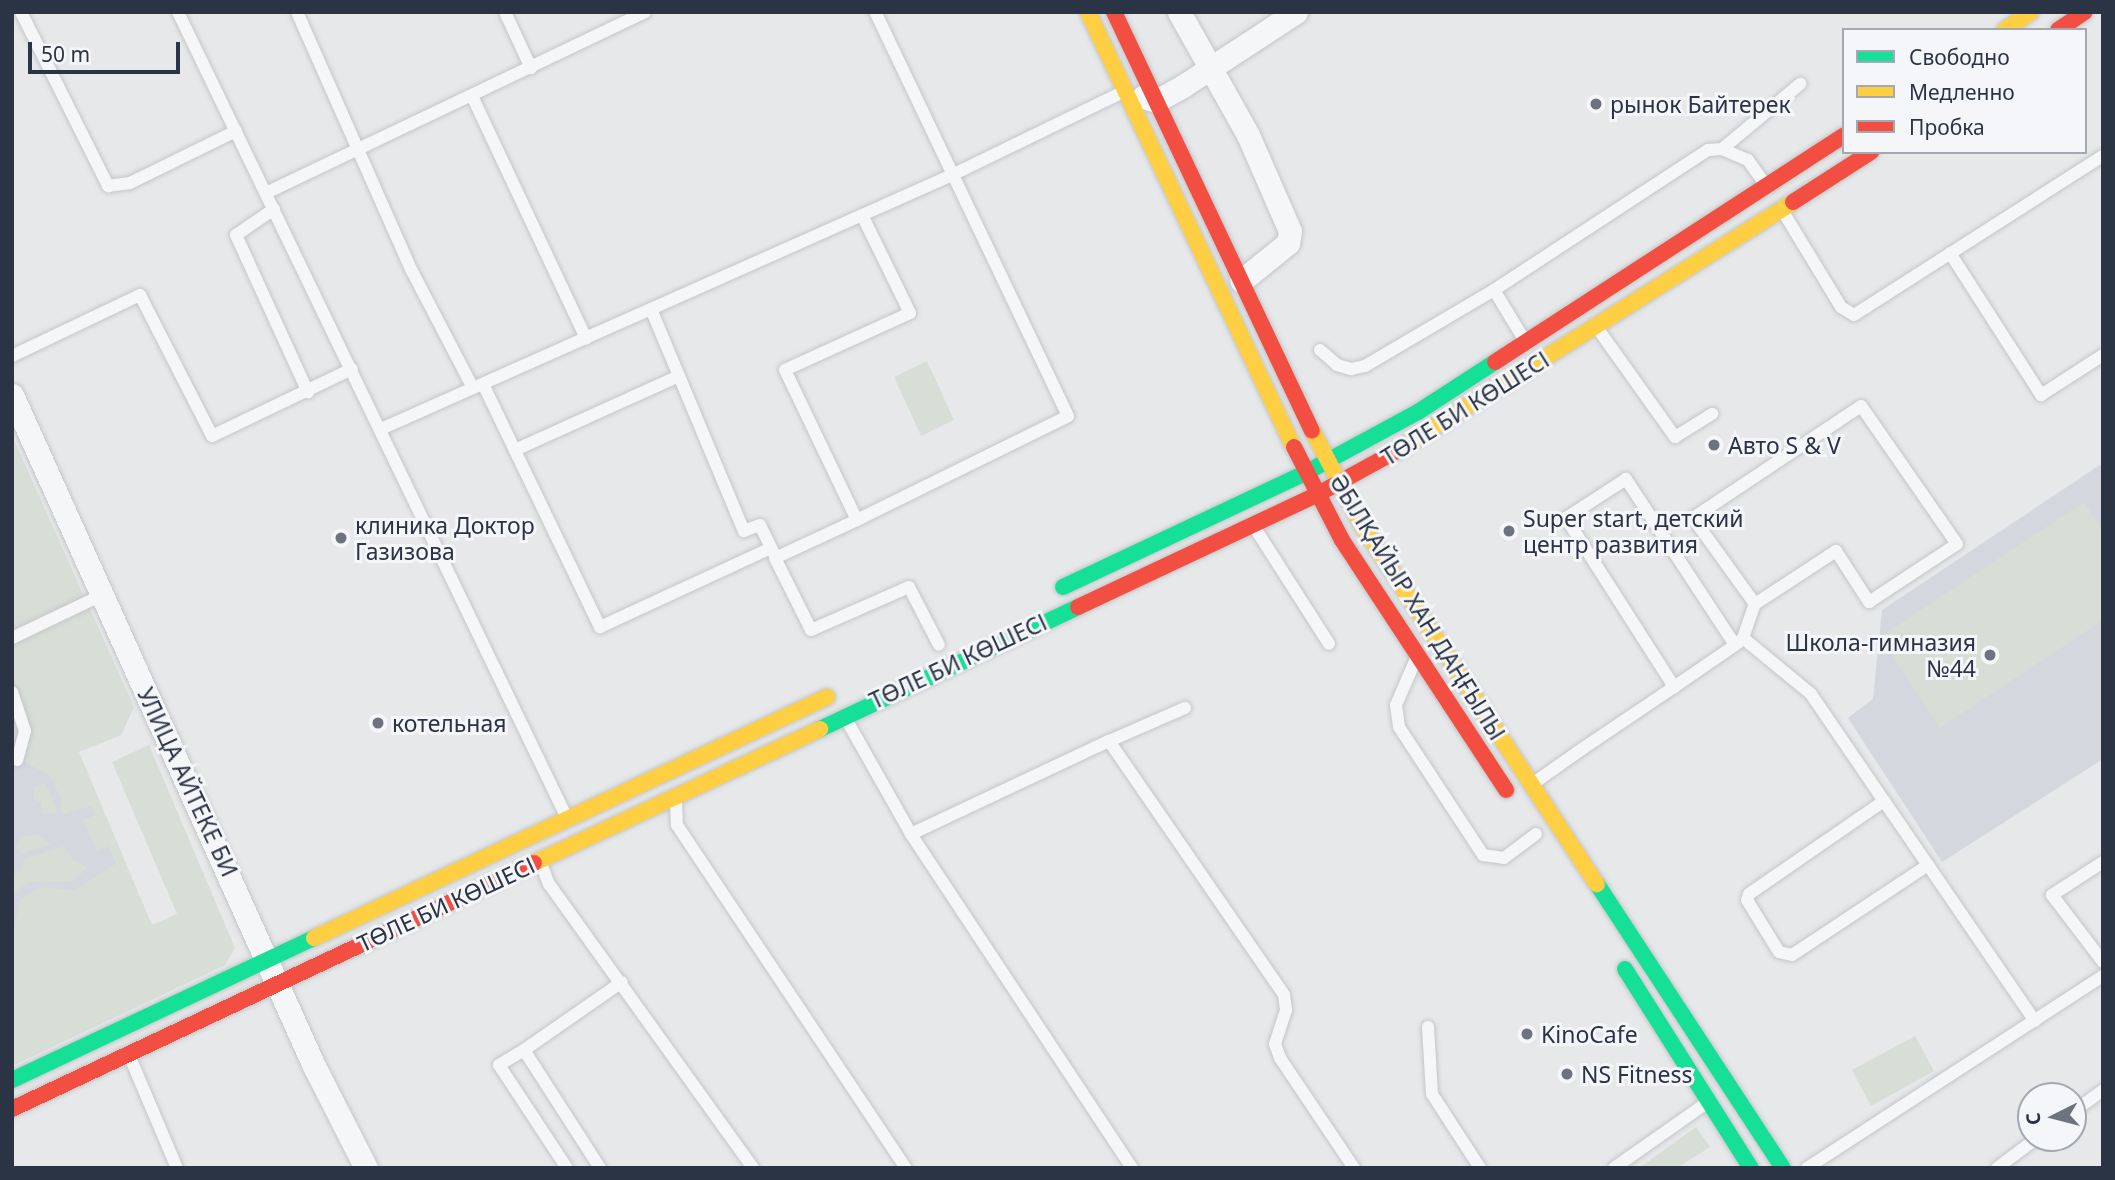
<!DOCTYPE html>
<html>
<head>
<meta charset="utf-8">
<style>
	body { margin:0 }
	#map { position:relative; width:2115px; height:1180px; overflow:hidden; background:#e6e8ea; font-family:"Noto Sans",sans-serif }
	div>[style] { position:absolute }
	.built>* { inset:0; background:#d4d7dd }
	.green>* { inset:0; background:#d6ded6 }
	.roads { filter:drop-shadow(0 0 2px #c4c6c8) drop-shadow(0 0 2px #c4c6c8) }
	.lane>* { height:12px; margin:-6px; padding:0 6px; transform-origin:6px; border-radius:6px; background:#f5f6f7 }
	.street>* { height:23px; margin:-11.5px; padding:0 11.5px; transform-origin:11.5px; border-radius:11.5px; background:#f5f6f7 }
	.fast>* { height:16px; margin:-8px; padding:0 8px; transform-origin:8px; border-radius:8px; background:#16e098 }
	.slow>* { height:16px; margin:-8px; padding:0 8px; transform-origin:8px; border-radius:8px; background:#ffcf43 }
	.jam>* { height:16px; margin:-8px; padding:0 8px; transform-origin:8px; border-radius:8px; background:#f24e42 }
	.dots>* { width:19px; height:19px; translate:-50% -50%; box-sizing:border-box; border:4px solid #f4f6f9; border-radius:50% }
	span { translate:-50% -50%; white-space:nowrap; text-align:center; line-height:1.15; -webkit-text-stroke:6px #f4f6f9; paint-order:stroke }
	.poi-label { font-size:23px; color:#2b3445 }
	.left { translate:0 -50%; text-align:left }
	.right { translate:-100% -50%; text-align:right }
	.street-label { font-size:23px; color:#2b3445 }
	.frame { position:absolute; inset:0; border:14px solid #2b3445; pointer-events:none }
	.legend { position:absolute; left:1842px; top:28px; width:245px; height:126px; box-sizing:border-box; background:#f4f6f9; border:2px solid #a4a8b1; margin:0; padding:9px 12px; list-style:none; font-size:21px; color:#2b3445 }
	.legend li { display:flex; align-items:center; gap:14px; height:35px }
	.legend b { width:35px; border:2px solid #a4a8b1 }
	.north { position:absolute; left:2017px; top:1082px; width:70px; height:70px; box-sizing:border-box; background:#f4f6f9; border:2px solid #a4a8b1; border-radius:50%; rotate:264deg; font-size:19px; font-weight:700; line-height:28px; text-align:center; color:#2b3445 }
	.north::after { content:''; display:block; margin:auto; width:24px; height:32px; background:#6c737f; clip-path:polygon(50% 0,100% 100%,50% 72%,0 100%) }
	.scale { position:absolute; left:28px; top:42px; width:152px; height:32px; box-sizing:border-box; border:4px solid #2b3445; border-top:0; padding-left:9px; font-size:21px; line-height:24px; white-space:nowrap; color:#2b3445; -webkit-text-stroke:5px #f4f6f9; paint-order:stroke }
</style>
</head>
<body>
<div id="map">
	<div class="built">
		<div style="clip-path:polygon(2103px 463px,2103px 759px,1942px 862px,1848px 718px,1873px 699px,1882px 610px)"></div>
		<div style="clip-path:polygon(12px 594px,95px 815px,148px 932px,12px 996px)"></div>
	</div>
	<div class="green">
		<div style="clip-path:polygon(927px 361px,954px 420px,921px 436px,894px 377px)"></div>
		<div style="clip-path:polygon(12px 436px,134px 707px,121px 735px,79px 752px,152px 925px,177px 914px,112px 762px,149px 745px,235px 948px,225px 965px,12px 1066px,12px 937px,20px 900px,41px 887px,75px 890px,117px 863px,109px 846px,97px 851px,83px 820px,95px 815px,91px 806px,62px 815px,60px 796px,48px 774px,24px 762px,32px 728px,12px 672px,12px 645px,18px 642px,12px 629px)"></div>
		<div style="clip-path:polygon(2084px 502px,2103px 531px,2103px 620px,1940px 728px,1880px 637px)"></div>
		<div style="clip-path:polygon(45px 783px,55px 804px,57px 814px,41px 813px,41px 802px,34px 800px,33px 788px)"></div>
		<div style="clip-path:polygon(37px 834px,51px 844px,23px 853px,16px 848px,20px 837px)"></div>
		<div style="clip-path:polygon(65px 846px,73px 860px,86px 867px,82px 873px,70px 882px,27px 882px,12px 897px,12px 875px,21px 871px,24px 859px)"></div>
		<div style="clip-path:polygon(1915px 1036px,1934px 1071px,1871px 1106px,1852px 1070px)"></div>
		<div style="clip-path:polygon(1696px 1127px,1710px 1147px,1677px 1168px,1639px 1168px)"></div>
	</div>
	<div class="roads">
		<div class="lane">
			<div style="left:21px;top:12px;width:195px;rotate:63.4deg"></div>
			<div style="left:108px;top:186px;width:22px;rotate:-8deg"></div>
			<div style="left:130px;top:183px;width:118px;rotate:-26.1deg"></div>
			<div style="left:178px;top:12px;width:895px;rotate:64.24deg"></div>
			<div style="left:297px;top:12px;width:283px;rotate:66.1deg"></div>
			<div style="left:412px;top:271px;width:132px;rotate:62.5deg"></div>
			<div style="left:505px;top:12px;width:62px;rotate:65.1deg"></div>
			<div style="left:472px;top:96px;width:268px;rotate:64.8deg"></div>
			<div style="left:1722px;top:149px;width:102px;rotate:-39.8deg"></div>
			<div style="left:266px;top:193px;width:420px;rotate:-25.5deg"></div>
			<div style="left:274px;top:209px;width:46px;rotate:145.6deg"></div>
			<div style="left:236px;top:235px;width:173px;rotate:65.4deg"></div>
			<div style="left:1782px;top:210px;width:114px;rotate:58.7deg"></div>
			<div style="left:1841px;top:307px;width:15px;rotate:32deg"></div>
			<div style="left:1854px;top:315px;width:295px;rotate:-32.6deg"></div>
			<div style="left:862px;top:215px;width:109px;rotate:63.9deg"></div>
			<div style="left:910px;top:313px;width:137px;rotate:155.5deg"></div>
			<div style="left:785px;top:370px;width:166px;rotate:64.4deg"></div>
			<div style="left:857px;top:520px;width:90px;rotate:155.1deg"></div>
			<div style="left:775px;top:558px;width:80px;rotate:63.4deg"></div>
			<div style="left:811px;top:630px;width:107px;rotate:-23.7deg"></div>
			<div style="left:909px;top:587px;width:65px;rotate:62.7deg"></div>
			<div style="left:1950px;top:253px;width:169px;rotate:57.3deg"></div>
			<div style="left:2041px;top:395px;width:74px;rotate:-32.8deg"></div>
			<div style="left:1494px;top:290px;width:60px;rotate:58.7deg"></div>
			<div style="left:651px;top:309px;width:241px;rotate:67.3deg"></div>
			<div style="left:744px;top:531px;width:17px;rotate:-21deg"></div>
			<div style="left:760px;top:525px;width:32px;rotate:64deg"></div>
			<div style="left:1598px;top:329px;width:133px;rotate:54.5deg"></div>
			<div style="left:1675px;top:437px;width:44px;rotate:-31.9deg"></div>
			<div style="left:1320px;top:350px;width:23px;rotate:41deg"></div>
			<div style="left:1337px;top:365px;width:15px;rotate:16deg"></div>
			<div style="left:1351px;top:369px;width:14px;rotate:-12deg"></div>
			<div style="left:1365px;top:366px;width:150px;rotate:-30.5deg"></div>
			<div style="left:1494px;top:290px;width:256px;rotate:-33.2deg"></div>
			<div style="left:1708px;top:150px;width:14px;rotate:-4deg"></div>
			<div style="left:1722px;top:149px;width:28px;rotate:23deg"></div>
			<div style="left:1748px;top:160px;width:32px;rotate:55deg"></div>
			<div style="left:12px;top:356px;width:142px;rotate:-25.5deg"></div>
			<div style="left:140px;top:295px;width:158px;rotate:62.9deg"></div>
			<div style="left:212px;top:436px;width:155px;rotate:-25.6deg"></div>
			<div style="left:483px;top:384px;width:270px;rotate:64.3deg"></div>
			<div style="left:600px;top:627px;width:188px;rotate:-24.8deg"></div>
			<div style="left:381px;top:429px;width:625px;rotate:-23.98deg"></div>
			<div style="left:952px;top:175px;width:192px;rotate:-25.9deg"></div>
			<div style="left:515px;top:450px;width:180px;rotate:-24.3deg"></div>
			<div style="left:857px;top:520px;width:235px;rotate:-26.2deg"></div>
			<div style="left:1068px;top:416px;width:448px;rotate:-115.5deg"></div>
			<div style="left:1253px;top:525px;width:141px;rotate:57.4deg"></div>
			<div style="left:12px;top:638px;width:100px;rotate:-25.5deg"></div>
			<div style="left:1743px;top:638px;width:36px;rotate:-71deg"></div>
			<div style="left:1755px;top:604px;width:97px;rotate:-33.2deg"></div>
			<div style="left:1836px;top:551px;width:61px;rotate:57.1deg"></div>
			<div style="left:1869px;top:602px;width:105px;rotate:-33.4deg"></div>
			<div style="left:1957px;top:544px;width:168px;rotate:-124.8deg"></div>
			<div style="left:1861px;top:406px;width:202px;rotate:146.3deg"></div>
			<div style="left:1693px;top:518px;width:106px;rotate:54.2deg"></div>
			<div style="left:1738px;top:643px;width:7px;rotate:-45deg"></div>
			<div style="left:1743px;top:638px;width:88px;rotate:39.5deg"></div>
			<div style="left:1811px;top:694px;width:130px;rotate:55.7deg"></div>
			<div style="left:1416px;top:659px;width:50px;rotate:113.5deg"></div>
			<div style="left:1396px;top:705px;width:22px;rotate:82deg"></div>
			<div style="left:1399px;top:727px;width:153px;rotate:56.7deg"></div>
			<div style="left:1483px;top:855px;width:21px;rotate:8deg"></div>
			<div style="left:1504px;top:858px;width:40px;rotate:-37deg"></div>
			<div style="left:12px;top:692px;width:41px;rotate:71.6deg"></div>
			<div style="left:25px;top:731px;width:30px;rotate:105deg"></div>
			<div style="left:846px;top:719px;width:132px;rotate:60.5deg"></div>
			<div style="left:1109px;top:741px;width:83px;rotate:-23.5deg"></div>
			<div style="left:1531px;top:785px;width:62px;rotate:-35.2deg"></div>
			<div style="left:1582px;top:749px;width:111px;rotate:-34deg"></div>
			<div style="left:1674px;top:687px;width:74px;rotate:-34.5deg"></div>
			<div style="left:1735px;top:645px;width:199px;rotate:-123.3deg"></div>
			<div style="left:1626px;top:479px;width:72px;rotate:147deg"></div>
			<div style="left:1566px;top:518px;width:201px;rotate:57.4deg"></div>
			<div style="left:676px;top:800px;width:25px;rotate:88deg"></div>
			<div style="left:677px;top:825px;width:412px;rotate:56.3deg"></div>
			<div style="left:540px;top:861px;width:25px;rotate:69deg"></div>
			<div style="left:549px;top:884px;width:350px;rotate:54.3deg"></div>
			<div style="left:2103px;top:862px;width:61px;rotate:147.1deg"></div>
			<div style="left:2052px;top:895px;width:84px;rotate:52.7deg"></div>
			<div style="left:1928px;top:865px;width:163px;rotate:146.5deg"></div>
			<div style="left:1792px;top:955px;width:13px;rotate:-167deg"></div>
			<div style="left:1779px;top:952px;width:61px;rotate:-121.6deg"></div>
			<div style="left:1747px;top:900px;width:6px;rotate:-72deg"></div>
			<div style="left:1749px;top:894px;width:164px;rotate:-34.6deg"></div>
			<div style="left:1884px;top:801px;width:78px;rotate:55.5deg"></div>
			<div style="left:1928px;top:865px;width:189px;rotate:55.6deg"></div>
			<div style="left:1428px;top:1027px;width:67px;rotate:86.6deg"></div>
			<div style="left:1432px;top:1094px;width:88px;rotate:57deg"></div>
			<div style="left:524px;top:1050px;width:29px;rotate:149deg"></div>
			<div style="left:499px;top:1065px;width:123px;rotate:56.6deg"></div>
			<div style="left:129px;top:1055px;width:123px;rotate:67deg"></div>
			<div style="left:2073px;top:1112px;width:37px;rotate:-36deg"></div>
			<div style="left:600px;top:1168px;width:140px;rotate:-122.8deg"></div>
			<div style="left:524px;top:1050px;width:119px;rotate:-34.8deg"></div>
			<div style="left:1132px;top:1168px;width:400px;rotate:-123.5deg"></div>
			<div style="left:911px;top:834px;width:219px;rotate:-25.2deg"></div>
			<div style="left:1109px;top:741px;width:308px;rotate:55.4deg"></div>
			<div style="left:1284px;top:995px;width:15px;rotate:82deg"></div>
			<div style="left:1286px;top:1010px;width:36px;rotate:108deg"></div>
			<div style="left:1275px;top:1044px;width:15px;rotate:70deg"></div>
			<div style="left:1280px;top:1058px;width:133px;rotate:56.1deg"></div>
			<div style="left:1614px;top:1168px;width:115px;rotate:-35.1deg"></div>
			<div style="left:1807px;top:1168px;width:353px;rotate:-33deg"></div>
			<div style="left:1997px;top:1168px;width:50px;rotate:-36.9deg"></div>
		</div>
		<div class="street">
			<div style="left:1179px;top:12px;width:141px;rotate:60.7deg"></div>
			<div style="left:1248px;top:135px;width:105px;rotate:66.4deg"></div>
			<div style="left:1290px;top:231px;width:12px;rotate:99deg"></div>
			<div style="left:1288px;top:243px;width:60px;rotate:141deg"></div>
			<div style="left:1143px;top:97px;width:14px;rotate:17deg"></div>
			<div style="left:1156px;top:101px;width:31px;rotate:-29deg"></div>
			<div style="left:1183px;top:86px;width:135px;rotate:-33.2deg"></div>
			<div style="left:12px;top:395px;width:736px;rotate:65.77deg"></div>
			<div style="left:314px;top:1066px;width:114px;rotate:63deg"></div>
		</div>
		<div class="fast">
			<div style="left:1063px;top:587px;width:270px;rotate:-25.2deg"></div>
			<div style="left:1307px;top:472px;width:126px;rotate:-28.4deg"></div>
			<div style="left:1418px;top:412px;width:92px;rotate:-33deg"></div>
			<div style="left:820px;top:729px;width:285px;rotate:-25.3deg"></div>
			<div style="left:1597px;top:884px;width:339px;rotate:56.8deg"></div>
			<div style="left:1625px;top:969px;width:236px;rotate:57.7deg"></div>
			<div style="left:12px;top:1080px;width:334px;rotate:-25.2deg"></div>
		</div>
		<div class="slow">
			<div style="left:1088px;top:12px;width:481px;rotate:64.7deg"></div>
			<div style="left:2005px;top:30px;width:32px;rotate:-35deg"></div>
			<div style="left:1312px;top:430px;width:110px;rotate:62.3deg"></div>
			<div style="left:1363px;top:527px;width:427px;rotate:56.8deg"></div>
			<div style="left:1398px;top:450px;width:466px;rotate:-32.1deg"></div>
			<div style="left:534px;top:863px;width:316px;rotate:-25.1deg"></div>
			<div style="left:314px;top:938px;width:567px;rotate:-25.16deg"></div>
		</div>
		<div class="jam">
			<div style="left:1114px;top:12px;width:463px;rotate:64.7deg"></div>
			<div style="left:2058px;top:30px;width:32px;rotate:-34deg"></div>
			<div style="left:1793px;top:202px;width:93px;rotate:-32.7deg"></div>
			<div style="left:1495px;top:362px;width:416px;rotate:-33deg"></div>
			<div style="left:1294px;top:447px;width:105px;rotate:62.7deg"></div>
			<div style="left:1342px;top:540px;width:299px;rotate:56.7deg"></div>
			<div style="left:1078px;top:607px;width:265px;rotate:-25.2deg"></div>
			<div style="left:1318px;top:494px;width:91px;rotate:-28.8deg"></div>
			<div style="left:12px;top:1109px;width:577px;rotate:-25.23deg"></div>
		</div>
	</div>
	<div class="dots">
		<div style="left:1596px;top:104px;background:#6c737f"></div>
		<div style="left:1714px;top:445px;background:#6c737f"></div>
		<div style="left:1509px;top:531px;background:#6c737f"></div>
		<div style="left:341px;top:538px;background:#6c737f"></div>
		<div style="left:1990px;top:655px;background:#6c737f"></div>
		<div style="left:378px;top:723px;background:#6c737f"></div>
		<div style="left:1527px;top:1034px;background:#6c737f"></div>
		<div style="left:1567px;top:1074px;background:#6c737f"></div>
	</div>
	<div class="poi-label">
		<span class="left" style="left:1610px;top:104px">рынок Байтерек</span>
		<span class="left" style="left:1728px;top:445px">Авто S &amp; V</span>
		<span class="left" style="left:1523px;top:531px">Super start, детский<br>центр развития</span>
		<span class="left" style="left:355px;top:538px">клиника Доктор<br>Газизова</span>
		<span class="right" style="left:1976px;top:655px">Школа-гимназия<br>№44</span>
		<span class="left" style="left:392px;top:723px">котельная</span>
		<span class="left" style="left:1541px;top:1034px">KinoCafe</span>
		<span class="left" style="left:1581px;top:1074px">NS Fitness</span>
	</div>
	<div class="street-label">
		<span style="left:1465px;top:408px;rotate:-32deg">ТӨЛЕ БИ КӨШЕСІ</span>
		<span style="left:1418px;top:607px;rotate:58deg">ӘБІЛҚАЙЫР ХАН ДАҢҒЫЛЫ</span>
		<span style="left:958px;top:661px;rotate:-25deg">ТӨЛЕ БИ КӨШЕСІ</span>
		<span style="left:188px;top:782px;rotate:65deg">УЛИЦА АЙТЕКЕ БИ</span>
		<span style="left:446px;top:904px;rotate:-25deg">ТӨЛЕ БИ КӨШЕСІ</span>
	</div>
	<div class="frame"></div>
	<ul class="legend">
	<li><b style="height:9px;background:#16e098"></b>Свободно</li>
	<li><b style="height:9px;background:#ffcf43"></b>Медленно</li>
	<li><b style="height:9px;background:#f24e42"></b>Пробка</li>
	</ul>
	<div class="north">С</div>
	<div class="scale">50 m</div>
</div>
</body>
</html>
